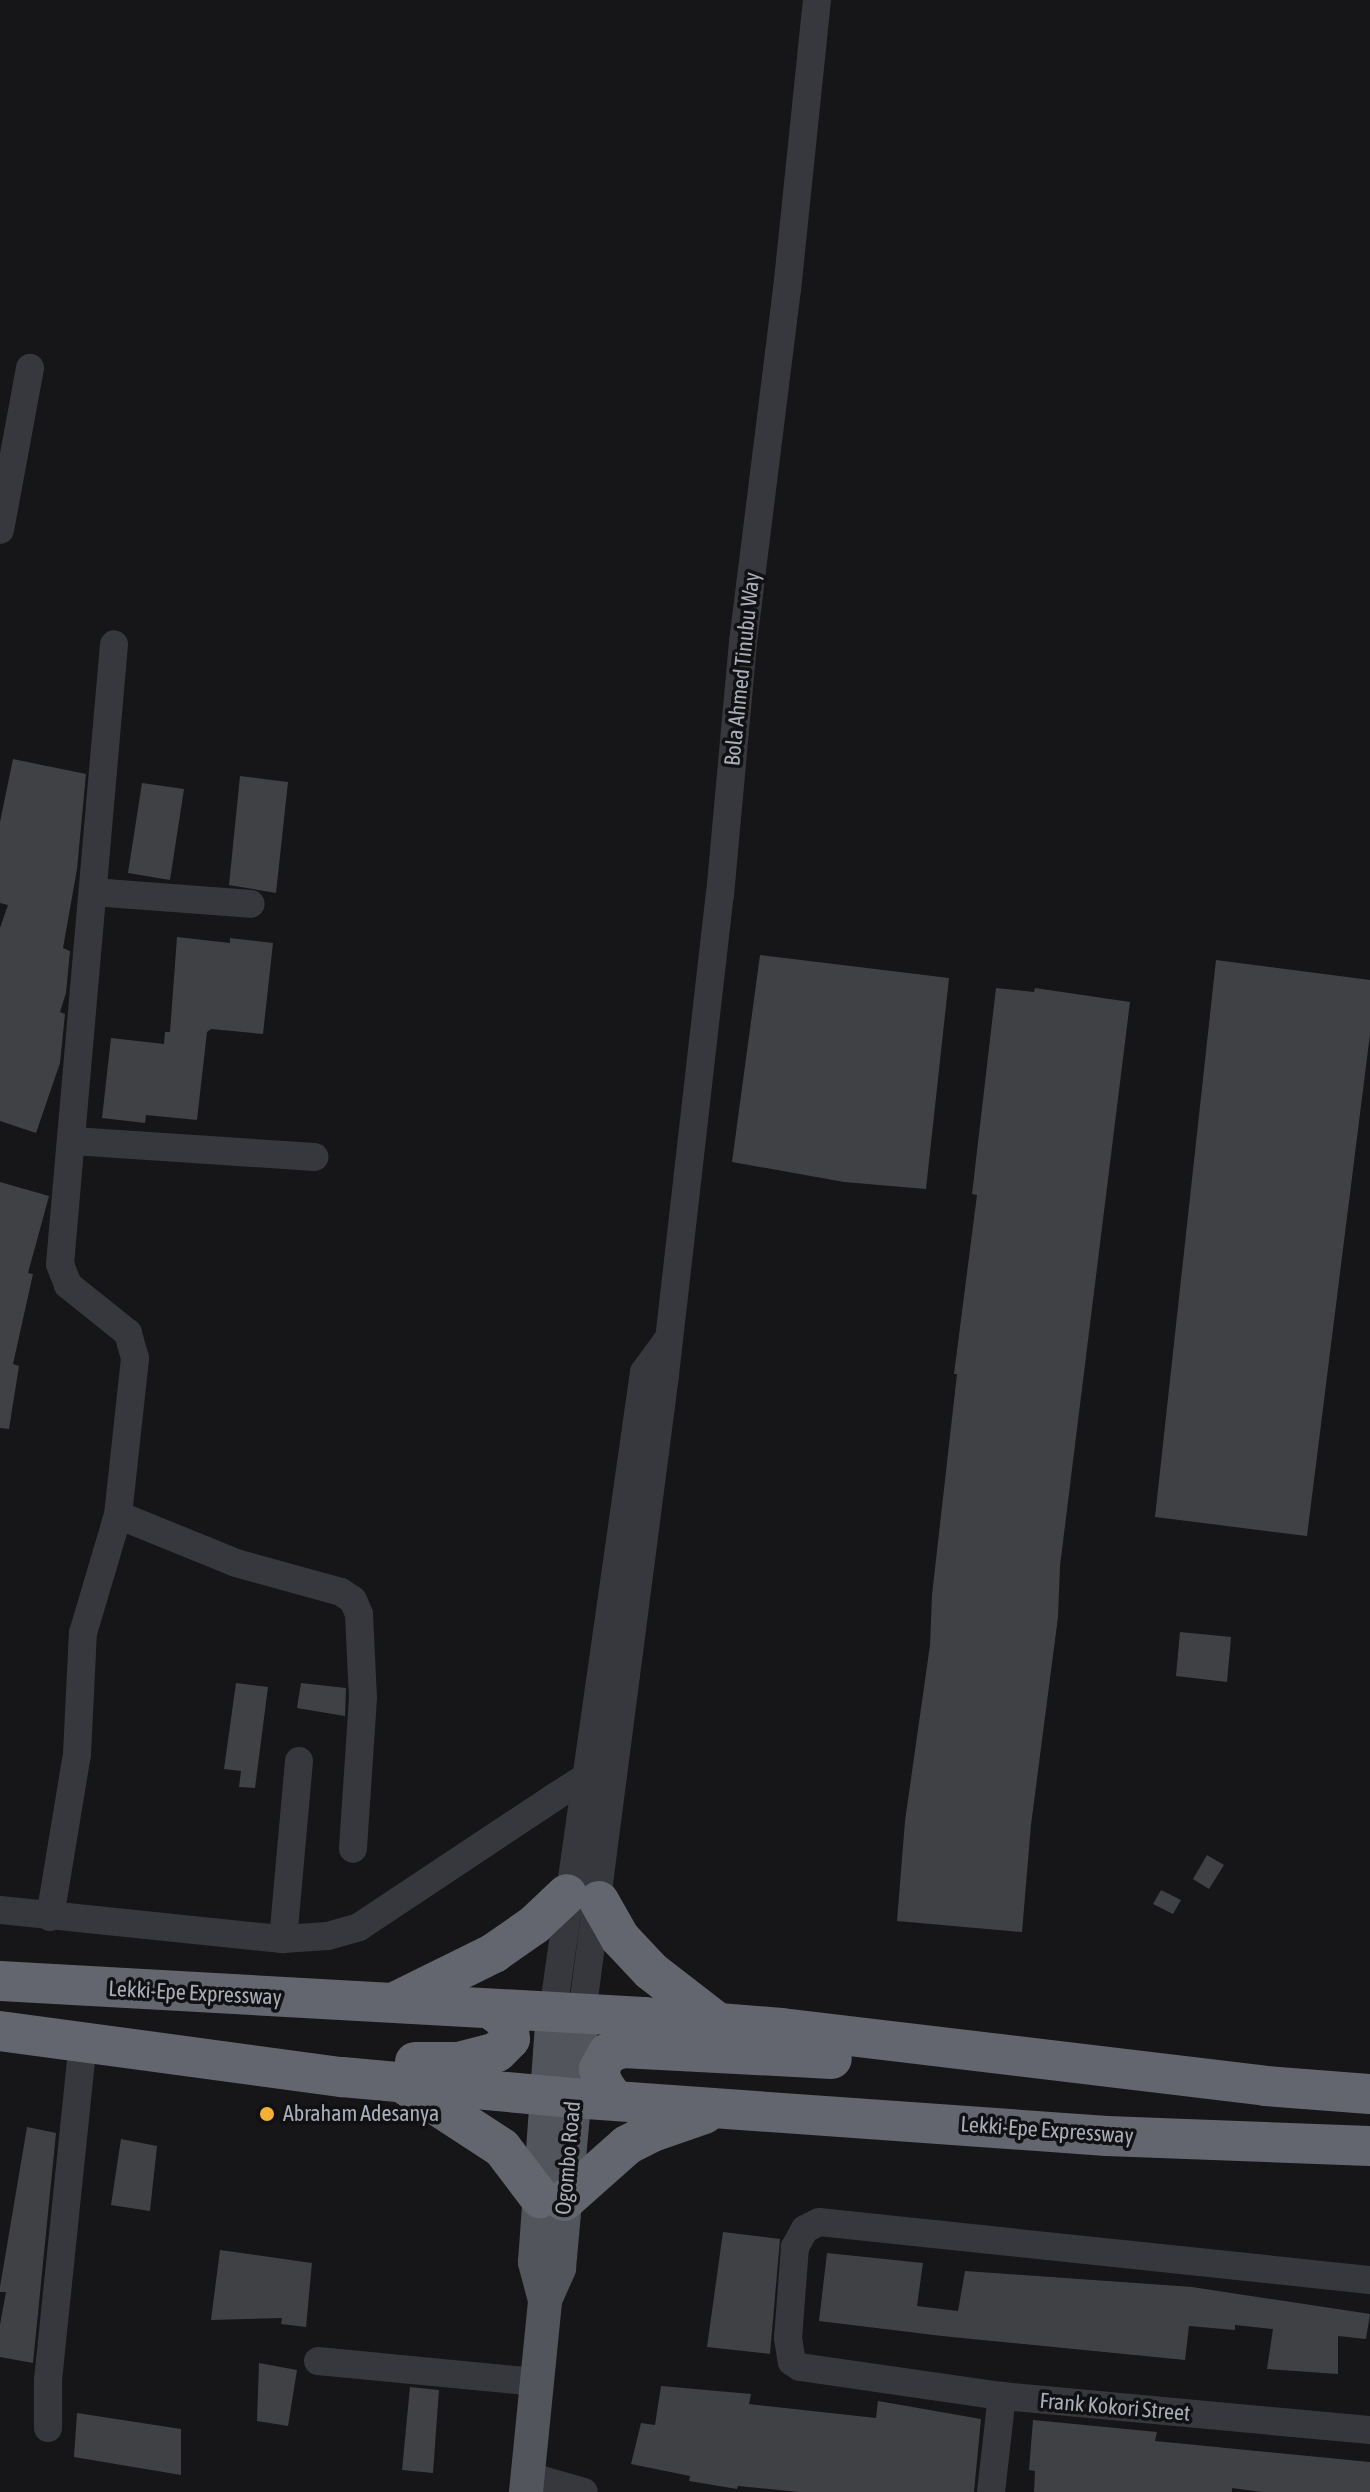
<!DOCTYPE html>
<html>
<head>
<meta charset="utf-8">
<style>
	body { margin:0 }
	#map { position:relative; width:1370px; height:2492px; overflow:hidden; background:#161618; font-family:"Asap Condensed",sans-serif }
	div>[style] { position:absolute }
	.building>* { inset:0; background:#404145 }
	.minor>* { height:28px; margin:-14px; padding:0 14px; transform-origin:14px; border-radius:14px; background:#37383d }
	.major>* { height:34px; margin:-17px; padding:0 17px; transform-origin:17px; border-radius:17px; background:#53555c }
	.highway>* { height:40px; margin:-20px; padding:0 20px; transform-origin:20px; border-radius:20px; background:#63666e }
	.dots>* { width:22px; height:22px; translate:-50% -50%; box-sizing:border-box; border:4px solid #111113; border-radius:50% }
	span { translate:-50% -50%; white-space:nowrap; text-align:center; line-height:1.15; -webkit-text-stroke:7px #111113; paint-order:stroke }
	.street-label { font-size:22px; color:#a8adb8 }
	.poi-label { font-size:22px; color:#a8adb8 }
	.left { translate:0 -50%; text-align:left }
</style>
</head>
<body>
<div id="map">
	<div class="building">
		<div style="clip-path:polygon(13px 759px,86px 774px,77px 869px,63px 948px,70px 951px,66px 993px,60px 1012px,65px 1014px,60px 1063px,36px 1133px,0 1121px,0 928px,8px 905px,0 903px,0 822px)"></div>
		<div style="clip-path:polygon(240px 776px,288px 782px,276px 893px,229px 885px)"></div>
		<div style="clip-path:polygon(142px 783px,184px 789px,170px 880px,128px 873px)"></div>
		<div style="clip-path:polygon(177px 937px,230px 943px,230px 938px,273px 943px,263px 1034px,211px 1029px,207px 1032px,197px 1120px,146px 1115px,145px 1123px,102px 1118px,111px 1038px,164px 1044px,165px 1032px,170px 1032px)"></div>
		<div style="clip-path:polygon(760px 955px,949px 978px,926px 1189px,844px 1182px,732px 1162px)"></div>
		<div style="clip-path:polygon(1216px 960px,1370px 980px,1370px 1034px,1307px 1536px,1155px 1517px)"></div>
		<div style="clip-path:polygon(996px 988px,1034px 992px,1035px 988px,1130px 1002px,1060px 1566px,1058px 1617px,1031px 1825px,1022px 1932px,897px 1921px,905px 1821px,930px 1645px,932px 1595px,957px 1374px,954px 1374px,977px 1195px,972px 1194px)"></div>
		<div style="clip-path:polygon(0 1182px,49px 1196px,28px 1273px,33px 1274px,13px 1364px,19px 1366px,9px 1429px,0 1428px)"></div>
		<div style="clip-path:polygon(1180px 1632px,1231px 1637px,1227px 1682px,1176px 1676px)"></div>
		<div style="clip-path:polygon(236px 1683px,268px 1687px,255px 1788px,239px 1787px,241px 1771px,224px 1769px)"></div>
		<div style="clip-path:polygon(301px 1683px,346px 1688px,345px 1716px,297px 1708px)"></div>
		<div style="clip-path:polygon(1207px 1855px,1224px 1865px,1209px 1889px,1193px 1879px)"></div>
		<div style="clip-path:polygon(1161px 1890px,1181px 1900px,1173px 1914px,1153px 1904px)"></div>
		<div style="clip-path:polygon(27px 2127px,56px 2133px,33px 2363px,0 2357px,0 2325px,6px 2292px,0 2292px,0 2287px)"></div>
		<div style="clip-path:polygon(121px 2139px,157px 2146px,150px 2211px,111px 2205px)"></div>
		<div style="clip-path:polygon(723px 2232px,780px 2239px,770px 2354px,707px 2347px)"></div>
		<div style="clip-path:polygon(220px 2250px,312px 2263px,306px 2327px,281px 2324px,282px 2318px,211px 2320px)"></div>
		<div style="clip-path:polygon(827px 2253px,923px 2263px,917px 2306px,958px 2311px,965px 2271px,1192px 2287px,1370px 2314px,1366px 2339px,1338px 2336px,1338px 2374px,1267px 2369px,1273px 2329px,1235px 2325px,1235px 2330px,1189px 2326px,1185px 2360px,942px 2336px,819px 2321px)"></div>
		<div style="clip-path:polygon(259px 2363px,297px 2370px,288px 2426px,257px 2421px)"></div>
		<div style="clip-path:polygon(661px 2386px,751px 2394px,749px 2404px,876px 2418px,878px 2401px,981px 2419px,974px 2492px,799px 2492px,738px 2486px,737px 2489px,689px 2481px,690px 2476px,631px 2464px,641px 2423px,655px 2425px)"></div>
		<div style="clip-path:polygon(410px 2387px,439px 2390px,433px 2473px,402px 2470px)"></div>
		<div style="clip-path:polygon(77px 2413px,181px 2429px,181px 2475px,74px 2457px)"></div>
		<div style="clip-path:polygon(1033px 2420px,1157px 2432px,1155px 2441px,1370px 2462px,1370px 2492px,1262px 2492px,1232px 2488px,1232px 2492px,1034px 2492px,1035px 2471px,1029px 2470px)"></div>
	</div>
	<div class="minor">
		<div style="left:0;top:530px;width:165px;rotate:-79.5deg"></div>
		<div style="left:93px;top:892px;width:158px;rotate:4.3deg"></div>
		<div style="left:73px;top:1141px;width:242px;rotate:3.8deg"></div>
		<div style="left:118px;top:1515px;width:127px;rotate:22.1deg"></div>
		<div style="left:236px;top:1563px;width:109px;rotate:15.4deg"></div>
		<div style="left:341px;top:1592px;width:14px;rotate:34deg"></div>
		<div style="left:353px;top:1600px;width:15px;rotate:67deg"></div>
		<div style="left:359px;top:1614px;width:84px;rotate:87.3deg"></div>
		<div style="left:363px;top:1698px;width:151px;rotate:93.8deg"></div>
		<div style="left:299px;top:1761px;width:179px;rotate:95.1deg"></div>
		<div style="left:283px;top:1939px;width:45px;rotate:-3.8deg"></div>
		<div style="left:328px;top:1936px;width:32px;rotate:-16deg"></div>
		<div style="left:359px;top:1927px;width:233px;rotate:-33.6deg"></div>
		<div style="left:553px;top:1798px;width:41px;rotate:-32.2deg"></div>
		<div style="left:588px;top:1776px;width:9px;rotate:6deg"></div>
		<div style="left:0;top:1910px;width:284px;rotate:5.9deg"></div>
		<div style="left:50px;top:1917px;width:165px;rotate:-80.6deg"></div>
		<div style="left:77px;top:1754px;width:121px;rotate:-87.2deg"></div>
		<div style="left:83px;top:1633px;width:123px;rotate:-73.5deg"></div>
		<div style="left:118px;top:1515px;width:158px;rotate:-83.8deg"></div>
		<div style="left:135px;top:1358px;width:26px;rotate:-106deg"></div>
		<div style="left:128px;top:1333px;width:77px;rotate:-141.3deg"></div>
		<div style="left:68px;top:1285px;width:22px;rotate:-111deg"></div>
		<div style="left:60px;top:1264px;width:622px;rotate:-85.02deg"></div>
		<div style="left:553px;top:2012px;width:646px;rotate:-81.91deg"></div>
		<div style="left:644px;top:1372px;width:42px;rotate:-53.7deg"></div>
		<div style="left:582px;top:2014px;width:644px;rotate:-82.6deg"></div>
		<div style="left:665px;top:1375px;width:483px;rotate:-83.5deg"></div>
		<div style="left:720px;top:895px;width:254px;rotate:-84.8deg"></div>
		<div style="left:743px;top:642px;width:355px;rotate:-82.9deg"></div>
		<div style="left:787px;top:290px;width:292px;rotate:-84.1deg"></div>
		<div style="left:1370px;top:2280px;width:554px;rotate:-173.99deg"></div>
		<div style="left:819px;top:2222px;width:16px;rotate:153deg"></div>
		<div style="left:805px;top:2229px;width:21px;rotate:119deg"></div>
		<div style="left:795px;top:2247px;width:91px;rotate:94.4deg"></div>
		<div style="left:788px;top:2338px;width:24px;rotate:81deg"></div>
		<div style="left:792px;top:2362px;width:9px;rotate:32deg"></div>
		<div style="left:800px;top:2367px;width:204px;rotate:8.2deg"></div>
		<div style="left:1002px;top:2396px;width:370px;rotate:5.3deg"></div>
		<div style="left:318px;top:2361px;width:219px;rotate:5.5deg"></div>
		<div style="left:48px;top:2428px;width:48px;rotate:-90deg"></div>
		<div style="left:48px;top:2380px;width:341px;rotate:-84.1deg"></div>
		<div style="left:528px;top:2476px;width:58px;rotate:15.9deg"></div>
		<div style="left:991px;top:2492px;width:97px;rotate:-83.5deg"></div>
	</div>
	<div class="major">
		<div style="left:545px;top:2300px;width:39px;rotate:-105deg"></div>
		<div style="left:535px;top:2262px;width:251px;rotate:-85.9deg"></div>
		<div style="left:526px;top:2492px;width:193px;rotate:-84.3deg"></div>
		<div style="left:545px;top:2300px;width:35px;rotate:-66deg"></div>
		<div style="left:559px;top:2268px;width:255px;rotate:-84.8deg"></div>
	</div>
	<div class="highway">
		<div style="left:599px;top:1901px;width:43px;rotate:60.4deg"></div>
		<div style="left:620px;top:1938px;width:45px;rotate:46.8deg"></div>
		<div style="left:651px;top:1971px;width:85px;rotate:37.8deg"></div>
		<div style="left:0;top:1981px;width:644px;rotate:3.2deg"></div>
		<div style="left:643px;top:2017px;width:139px;rotate:4.5deg"></div>
		<div style="left:782px;top:2028px;width:486px;rotate:6.8deg"></div>
		<div style="left:1265px;top:2086px;width:105px;rotate:4.4deg"></div>
		<div style="left:397px;top:2001px;width:108px;rotate:-26.3deg"></div>
		<div style="left:494px;top:1953px;width:49px;rotate:-35deg"></div>
		<div style="left:534px;top:1925px;width:45px;rotate:-43.2deg"></div>
		<div style="left:0;top:2031px;width:345px;rotate:7.7deg"></div>
		<div style="left:342px;top:2077px;width:232px;rotate:5.2deg"></div>
		<div style="left:573px;top:2098px;width:535px;rotate:4.07deg"></div>
		<div style="left:1107px;top:2136px;width:263px;rotate:2.2deg"></div>
		<div style="left:415px;top:2062px;width:43px"></div>
		<div style="left:458px;top:2062px;width:40px;rotate:-14.4deg"></div>
		<div style="left:497px;top:2052px;width:18px;rotate:-45deg"></div>
		<div style="left:510px;top:2039px;width:17px;rotate:-97deg"></div>
		<div style="left:508px;top:2022px;width:20px;rotate:-143deg"></div>
		<div style="left:407px;top:2086px;width:113px;rotate:33.1deg"></div>
		<div style="left:502px;top:2148px;width:63px;rotate:52.8deg"></div>
		<div style="left:613px;top:2099px;width:20px;rotate:-123deg"></div>
		<div style="left:602px;top:2082px;width:13px;rotate:-103deg"></div>
		<div style="left:599px;top:2069px;width:18px;rotate:-61deg"></div>
		<div style="left:608px;top:2053px;width:16px;rotate:-18deg"></div>
		<div style="left:623px;top:2048px;width:209px;rotate:3deg"></div>
		<div style="left:564px;top:2201px;width:84px;rotate:-41.6deg"></div>
		<div style="left:627px;top:2145px;width:31px;rotate:-27deg"></div>
		<div style="left:655px;top:2131px;width:52px;rotate:-19.1deg"></div>
	</div>
	<div class="dots">
		<div style="left:267px;top:2114px;background:#f2b134"></div>
	</div>
	<div class="street-label">
		<span style="left:742px;top:669px;rotate:-84deg">Bola Ahmed Tinubu Way</span>
		<span style="left:195px;top:1993px;rotate:3deg">Lekki-Epe Expressway</span>
		<span style="left:1047px;top:2130px;rotate:4deg">Lekki-Epe Expressway</span>
		<span style="left:568px;top:2158px;rotate:-85deg">Ogombo Road</span>
		<span style="left:1115px;top:2407px;rotate:5deg">Frank Kokori Street</span>
	</div>
	<div class="poi-label">
		<span class="left" style="left:283px;top:2114px">Abraham Adesanya</span>
	</div>
</div>
</body>
</html>
